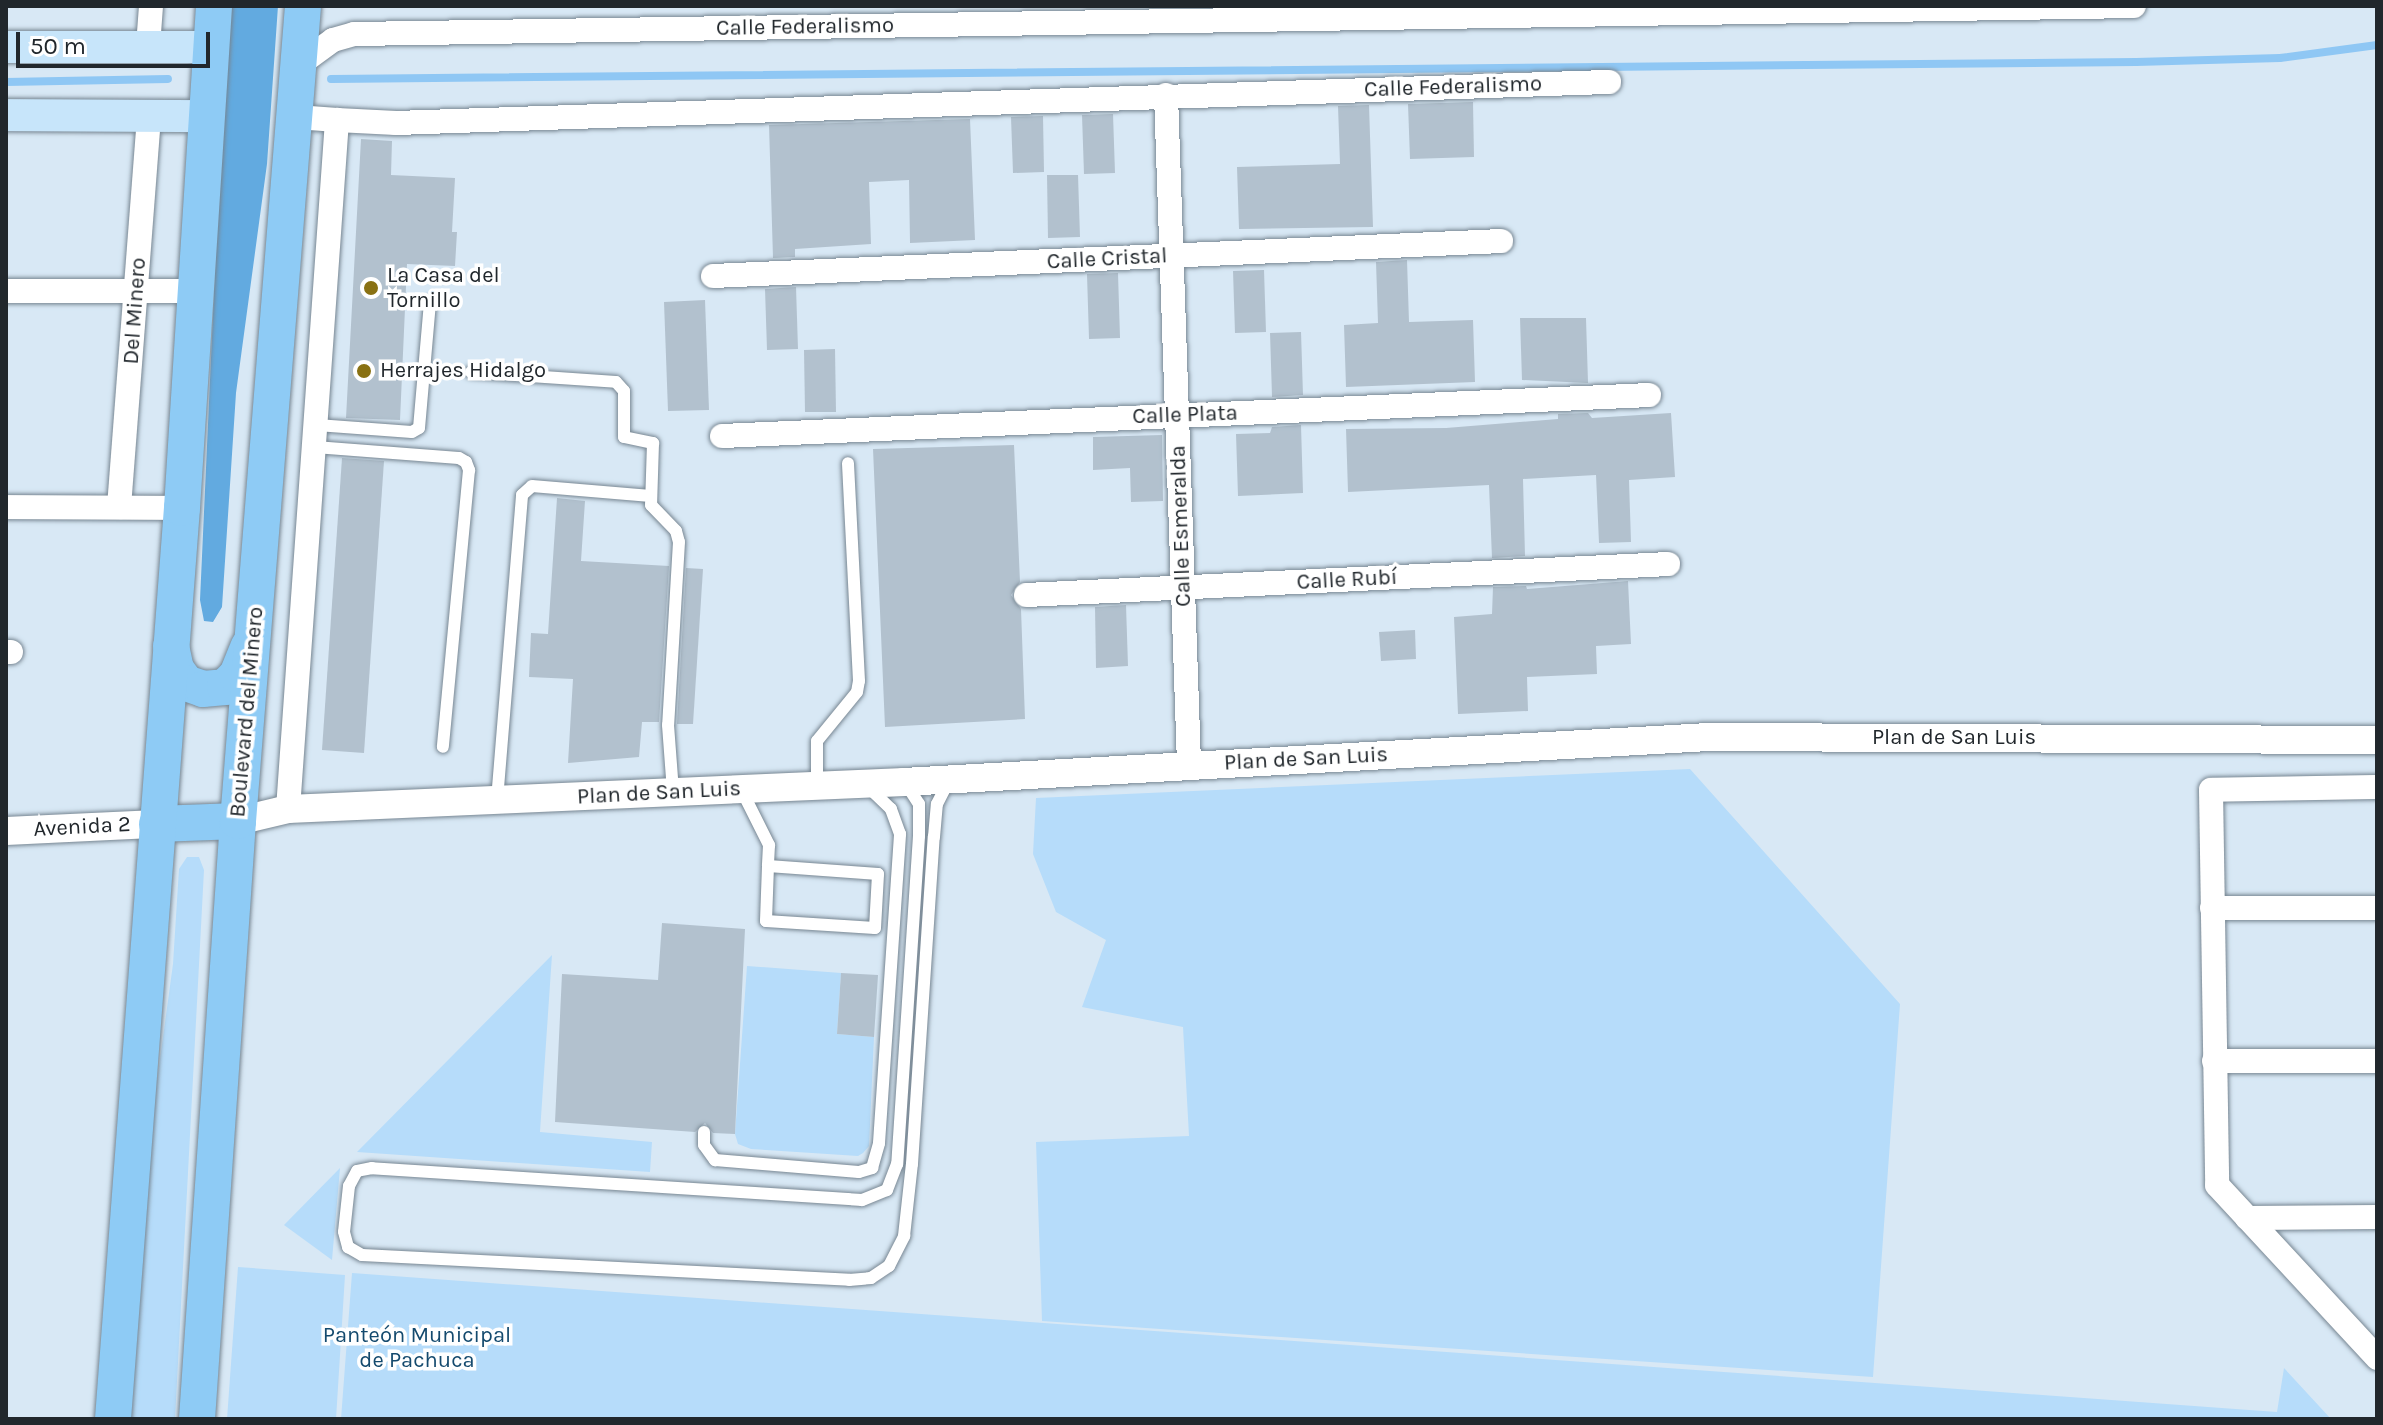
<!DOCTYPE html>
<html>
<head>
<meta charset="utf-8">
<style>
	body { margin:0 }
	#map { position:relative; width:2383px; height:1425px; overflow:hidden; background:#d8e8f5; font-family:Karla,sans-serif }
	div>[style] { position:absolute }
	.green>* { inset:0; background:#b6dcfa }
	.forest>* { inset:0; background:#62aae0 }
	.stream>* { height:8px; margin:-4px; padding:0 4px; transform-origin:4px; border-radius:4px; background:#8fc7f4 }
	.building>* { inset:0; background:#b2c1ce }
	.roads { filter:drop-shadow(0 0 2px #778692) drop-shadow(0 0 2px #778692) }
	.service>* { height:12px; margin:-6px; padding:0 6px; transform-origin:6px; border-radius:6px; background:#fff }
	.minor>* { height:24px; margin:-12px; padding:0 12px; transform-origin:12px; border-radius:12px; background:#fff }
	.tertiary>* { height:28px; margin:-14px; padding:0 14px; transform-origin:14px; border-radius:14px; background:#fff }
	.secondary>* { height:32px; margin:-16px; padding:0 16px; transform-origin:16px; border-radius:16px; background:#c7e5fa }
	.primary>* { height:36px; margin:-18px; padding:0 18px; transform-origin:18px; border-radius:18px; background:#8ecbf5 }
	.dots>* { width:22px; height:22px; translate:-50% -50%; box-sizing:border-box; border:4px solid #fff; border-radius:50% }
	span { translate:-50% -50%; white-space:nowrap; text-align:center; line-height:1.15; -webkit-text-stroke:7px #fff; paint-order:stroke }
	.street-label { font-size:22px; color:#21272c }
	.poi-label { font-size:22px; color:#21272c }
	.left { translate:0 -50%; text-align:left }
	.park-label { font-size:22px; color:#144a6e }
	.frame { position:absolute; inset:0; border:8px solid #21272c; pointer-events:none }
	.scale { position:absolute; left:16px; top:32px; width:194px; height:36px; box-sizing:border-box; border:4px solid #21272c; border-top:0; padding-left:10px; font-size:24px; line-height:28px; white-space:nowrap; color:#21272c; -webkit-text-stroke:6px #fff; paint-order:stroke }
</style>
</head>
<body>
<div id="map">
	<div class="green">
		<div style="clip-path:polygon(1690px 769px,1900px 1004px,1873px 1377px,1042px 1321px,1036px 1142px,1189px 1136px,1183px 1027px,1082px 1007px,1106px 940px,1056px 912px,1033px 854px,1036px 798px)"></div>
		<div style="clip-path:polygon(187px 857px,199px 857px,204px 870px,175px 1419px,129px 1419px,146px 1162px,173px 964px,179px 869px)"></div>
		<div style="clip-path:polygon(552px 955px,540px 1132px,652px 1142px,650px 1172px,357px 1152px)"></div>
		<div style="clip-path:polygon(747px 966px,841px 973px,837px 1034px,874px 1037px,869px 1146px,863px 1153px,858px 1156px,751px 1149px,738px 1144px,735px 1134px)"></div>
		<div style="clip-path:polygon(340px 1168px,332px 1260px,284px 1225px)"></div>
		<div style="clip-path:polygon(238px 1267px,345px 1275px,336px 1419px,227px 1419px)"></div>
		<div style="clip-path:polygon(352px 1273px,2277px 1412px,2284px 1368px,2331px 1419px,341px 1419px)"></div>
	</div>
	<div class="forest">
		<div style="clip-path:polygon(227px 6px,278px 6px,267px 164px,236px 393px,222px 607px,213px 622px,204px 621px,200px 600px)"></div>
	</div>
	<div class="stream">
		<div style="left:331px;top:79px;width:1805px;rotate:-0.54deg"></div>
		<div style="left:2136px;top:62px;width:144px;rotate:-1.6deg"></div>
		<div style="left:2280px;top:58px;width:98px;rotate:-7.6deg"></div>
		<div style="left:6px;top:82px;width:162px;rotate:-1.1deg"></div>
	</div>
	<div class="building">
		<div style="clip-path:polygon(1473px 102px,1474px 157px,1410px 159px,1408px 104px)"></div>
		<div style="clip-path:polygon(1369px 105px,1373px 227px,1239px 229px,1237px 167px,1340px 164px,1338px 106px)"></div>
		<div style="clip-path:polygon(1113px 114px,1115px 173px,1084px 174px,1082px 115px)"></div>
		<div style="clip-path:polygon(1043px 116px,1044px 172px,1013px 173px,1011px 117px)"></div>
		<div style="clip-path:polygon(970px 119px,975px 240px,910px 243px,909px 180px,869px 182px,871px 244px,795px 249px,795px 257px,773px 258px,769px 125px)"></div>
		<div style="clip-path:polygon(361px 139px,392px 141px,391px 175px,455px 178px,452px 232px,457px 232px,455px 266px,407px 264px,400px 420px,346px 418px)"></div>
		<div style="clip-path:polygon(1047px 175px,1078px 175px,1080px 237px,1048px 238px)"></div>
		<div style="clip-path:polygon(1407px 260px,1409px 322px,1473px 320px,1475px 382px,1346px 387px,1344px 325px,1378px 323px,1376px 262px)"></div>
		<div style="clip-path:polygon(1264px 270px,1266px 332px,1235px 333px,1233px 271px)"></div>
		<div style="clip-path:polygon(1118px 273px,1120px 338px,1089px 339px,1087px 274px)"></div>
		<div style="clip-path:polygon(796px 287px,798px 349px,767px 350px,765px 289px)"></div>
		<div style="clip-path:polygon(705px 300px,709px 410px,668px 411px,664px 302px)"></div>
		<div style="clip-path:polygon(1520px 318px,1586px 318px,1588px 383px,1522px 380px)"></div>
		<div style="clip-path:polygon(1301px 332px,1303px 395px,1272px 397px,1270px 333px)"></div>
		<div style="clip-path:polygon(835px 349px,836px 412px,805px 412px,804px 350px)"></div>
		<div style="clip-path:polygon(1588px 413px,1592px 418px,1671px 413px,1675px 477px,1629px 480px,1631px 542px,1599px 543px,1596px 475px,1523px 479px,1525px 556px,1492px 558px,1489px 485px,1348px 492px,1346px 429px,1446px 428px,1558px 419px,1558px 414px)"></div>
		<div style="clip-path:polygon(1301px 425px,1303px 493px,1238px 496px,1236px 434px,1270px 433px,1272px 427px)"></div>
		<div style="clip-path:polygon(1162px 435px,1163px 501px,1131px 502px,1130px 468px,1093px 470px,1093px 437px)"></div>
		<div style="clip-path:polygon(1014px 445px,1020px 582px,1011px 595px,1021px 609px,1025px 719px,885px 727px,873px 449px)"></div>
		<div style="clip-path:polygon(342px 458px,384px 461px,364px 753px,322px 750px)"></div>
		<div style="clip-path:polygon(557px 498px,585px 501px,581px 561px,669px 566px,659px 722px,642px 722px,639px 757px,568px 763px,573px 679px,529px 677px,531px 633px,548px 634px)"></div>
		<div style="clip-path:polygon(686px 568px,703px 569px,693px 724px,677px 724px)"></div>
		<div style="clip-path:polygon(1628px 581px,1631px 644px,1596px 646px,1597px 674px,1527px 677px,1528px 711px,1458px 714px,1454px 617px,1492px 614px,1493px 587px,1526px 586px,1527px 589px)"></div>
		<div style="clip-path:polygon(1126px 605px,1128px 666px,1096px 668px,1095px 607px)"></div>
		<div style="clip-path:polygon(1415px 630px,1416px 659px,1381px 661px,1379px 632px)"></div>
		<div style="clip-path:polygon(662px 923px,745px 929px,735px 1134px,713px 1133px,705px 1123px,695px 1132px,555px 1122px,562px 974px,658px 980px)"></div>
		<div style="clip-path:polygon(841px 973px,878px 975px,874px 1037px,837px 1034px)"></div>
	</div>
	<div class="roads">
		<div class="service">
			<div style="left:471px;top:372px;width:145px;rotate:3.9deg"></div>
			<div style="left:616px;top:382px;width:12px;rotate:48deg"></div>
			<div style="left:624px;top:391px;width:46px;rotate:90deg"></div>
			<div style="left:624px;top:437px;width:30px;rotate:12deg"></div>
			<div style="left:653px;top:443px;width:62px;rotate:91.8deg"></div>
			<div style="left:651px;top:505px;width:36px;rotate:46deg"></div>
			<div style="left:676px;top:531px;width:11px;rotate:75deg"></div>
			<div style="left:679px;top:542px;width:183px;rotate:93.4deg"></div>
			<div style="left:668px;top:725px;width:67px;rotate:85.7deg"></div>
			<div style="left:317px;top:425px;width:95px;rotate:4.2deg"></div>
			<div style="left:412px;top:432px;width:8px;rotate:-30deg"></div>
			<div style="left:419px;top:428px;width:126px;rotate:-85deg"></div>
			<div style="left:315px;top:447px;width:144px;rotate:4.4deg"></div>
			<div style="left:459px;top:458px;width:8px;rotate:30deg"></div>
			<div style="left:466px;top:462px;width:9px;rotate:69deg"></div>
			<div style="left:469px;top:470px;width:278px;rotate:95.4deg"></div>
			<div style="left:906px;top:784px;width:24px;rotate:57deg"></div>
			<div style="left:919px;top:804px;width:32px;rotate:90deg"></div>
			<div style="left:919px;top:836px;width:329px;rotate:93.8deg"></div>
			<div style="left:897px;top:1164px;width:28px;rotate:111deg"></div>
			<div style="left:887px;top:1190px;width:27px;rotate:158deg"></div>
			<div style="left:862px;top:1200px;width:491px;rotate:-176.3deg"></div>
			<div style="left:372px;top:1168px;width:15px;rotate:169deg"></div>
			<div style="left:357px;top:1171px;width:17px;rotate:118deg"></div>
			<div style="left:349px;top:1186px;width:46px;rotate:96.2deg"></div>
			<div style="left:344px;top:1232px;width:16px;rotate:75deg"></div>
			<div style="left:348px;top:1247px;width:16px;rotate:30deg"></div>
			<div style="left:362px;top:1255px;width:488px;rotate:2.9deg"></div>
			<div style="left:849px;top:1280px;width:22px;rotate:-5deg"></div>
			<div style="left:871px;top:1278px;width:22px;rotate:-34deg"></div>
			<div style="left:889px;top:1266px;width:34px;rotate:-63deg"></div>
			<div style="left:904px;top:1236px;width:72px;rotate:-83.7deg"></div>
			<div style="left:912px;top:1164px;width:328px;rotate:-86.2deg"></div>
			<div style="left:934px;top:837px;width:33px;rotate:-85deg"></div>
			<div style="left:937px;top:804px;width:28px;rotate:-63deg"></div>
			<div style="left:817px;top:785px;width:44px;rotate:-90deg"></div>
			<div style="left:817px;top:741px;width:63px;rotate:-50.8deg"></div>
			<div style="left:857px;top:692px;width:11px;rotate:-80deg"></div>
			<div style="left:859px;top:681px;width:218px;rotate:-92.9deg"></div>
			<div style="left:741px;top:789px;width:63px;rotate:63.4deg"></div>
			<div style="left:769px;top:845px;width:21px;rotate:93deg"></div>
			<div style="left:768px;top:866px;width:55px;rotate:92.1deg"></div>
			<div style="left:766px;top:921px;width:109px;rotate:3.7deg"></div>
			<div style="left:875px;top:928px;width:54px;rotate:-86.8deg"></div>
			<div style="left:878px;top:874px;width:110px;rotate:-175.8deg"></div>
			<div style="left:497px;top:800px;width:306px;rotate:-85.3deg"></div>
			<div style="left:522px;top:495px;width:13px;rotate:-42deg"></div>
			<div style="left:532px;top:486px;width:119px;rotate:4.8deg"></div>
			<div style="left:704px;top:1132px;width:13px;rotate:90deg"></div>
			<div style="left:704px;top:1145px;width:19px;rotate:54deg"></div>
			<div style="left:715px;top:1160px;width:144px;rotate:4.8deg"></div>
			<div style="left:859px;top:1172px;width:14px;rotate:-17deg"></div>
			<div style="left:872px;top:1168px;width:26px;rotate:-74deg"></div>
			<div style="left:879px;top:1143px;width:310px;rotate:-86.1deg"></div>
			<div style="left:900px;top:834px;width:27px;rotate:-110deg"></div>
			<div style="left:891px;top:809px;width:33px;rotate:-136deg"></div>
		</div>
		<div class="minor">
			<div style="left:148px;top:46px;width:40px;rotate:-85.7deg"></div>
			<div style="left:300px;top:64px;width:41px;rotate:-36deg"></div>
			<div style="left:333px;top:40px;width:22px;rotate:-16deg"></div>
			<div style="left:354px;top:34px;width:1780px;rotate:-0.9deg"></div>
			<div style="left:1166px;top:95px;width:670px;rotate:88.03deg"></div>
			<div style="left:337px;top:120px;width:59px;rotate:2.9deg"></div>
			<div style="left:396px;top:123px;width:1214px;rotate:-1.94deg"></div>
			<div style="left:713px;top:276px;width:789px;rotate:-2.54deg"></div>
			<div style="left:6px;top:291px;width:191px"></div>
			<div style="left:722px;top:436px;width:928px;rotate:-2.53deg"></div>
			<div style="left:6px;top:507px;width:176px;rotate:0.3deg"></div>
			<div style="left:119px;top:507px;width:393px;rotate:-85.6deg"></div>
			<div style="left:1026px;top:595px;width:643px;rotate:-2.76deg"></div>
			<div style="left:6px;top:652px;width:5px"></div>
			<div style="left:2377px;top:787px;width:166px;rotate:179deg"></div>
			<div style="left:2211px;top:790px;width:395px;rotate:89.1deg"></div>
			<div style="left:2217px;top:1185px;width:236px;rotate:47.2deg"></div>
			<div style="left:288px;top:809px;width:691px;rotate:-85.93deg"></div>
			<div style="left:337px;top:120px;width:41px;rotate:-175.8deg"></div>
			<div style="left:2212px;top:908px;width:165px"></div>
			<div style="left:2214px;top:1061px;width:163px"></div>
			<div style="left:2247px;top:1218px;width:130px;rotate:-0.4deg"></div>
		</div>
		<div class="tertiary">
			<div style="left:238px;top:821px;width:51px;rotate:-13.5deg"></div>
			<div style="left:288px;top:809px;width:617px;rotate:-2.51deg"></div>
			<div style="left:904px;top:782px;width:806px;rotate:-3.2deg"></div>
			<div style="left:1709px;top:737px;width:668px;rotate:0.26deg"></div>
			<div style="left:6px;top:831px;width:151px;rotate:-2.7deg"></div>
		</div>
		<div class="secondary">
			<div style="left:6px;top:47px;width:205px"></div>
			<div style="left:6px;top:115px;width:200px;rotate:0.3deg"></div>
		</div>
		<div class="primary">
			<div style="left:171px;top:646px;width:24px;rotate:78deg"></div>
			<div style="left:176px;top:669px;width:17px;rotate:54deg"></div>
			<div style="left:186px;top:683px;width:18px;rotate:19deg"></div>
			<div style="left:203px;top:689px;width:22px;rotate:-5deg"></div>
			<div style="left:225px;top:687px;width:17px;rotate:-45deg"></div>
			<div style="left:237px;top:675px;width:31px;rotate:-68deg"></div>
			<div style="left:157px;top:824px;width:81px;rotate:-2.1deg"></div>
			<div style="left:113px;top:1419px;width:914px;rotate:-85.67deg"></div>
			<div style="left:182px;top:508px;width:503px;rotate:-86.35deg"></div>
			<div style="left:197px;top:1419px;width:599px;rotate:-86.08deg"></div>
			<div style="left:238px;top:821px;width:818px;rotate:-85.44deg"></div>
		</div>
	</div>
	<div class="dots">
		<div style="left:371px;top:288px;background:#897113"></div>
		<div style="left:364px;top:371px;background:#897113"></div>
	</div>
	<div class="street-label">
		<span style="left:805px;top:27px;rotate:-1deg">Calle Federalismo</span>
		<span style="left:1453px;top:87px;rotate:-2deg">Calle Federalismo</span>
		<span style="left:1107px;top:259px;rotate:-3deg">Calle Cristal</span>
		<span style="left:135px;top:311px;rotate:-86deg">Del Minero</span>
		<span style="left:1185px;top:415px;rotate:-2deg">Calle Plata</span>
		<span style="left:1181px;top:526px;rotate:-92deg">Calle Esmeralda</span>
		<span style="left:1347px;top:580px;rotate:-3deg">Calle Rubí</span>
		<span style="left:247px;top:712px;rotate:-85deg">Boulevard del Minero</span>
		<span style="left:1954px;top:738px">Plan de San Luis</span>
		<span style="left:1306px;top:759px;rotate:-3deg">Plan de San Luis</span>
		<span style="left:659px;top:793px;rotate:-3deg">Plan de San Luis</span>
		<span style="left:82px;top:827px;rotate:-3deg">Avenida 2</span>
	</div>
	<div class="poi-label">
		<span class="left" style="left:387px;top:288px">La Casa del<br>Tornillo</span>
		<span class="left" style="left:380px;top:371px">Herrajes Hidalgo</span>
	</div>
	<div class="park-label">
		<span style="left:417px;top:1348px">Panteón Municipal<br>de Pachuca</span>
	</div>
	<div class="frame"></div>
	<div class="scale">50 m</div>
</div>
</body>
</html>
